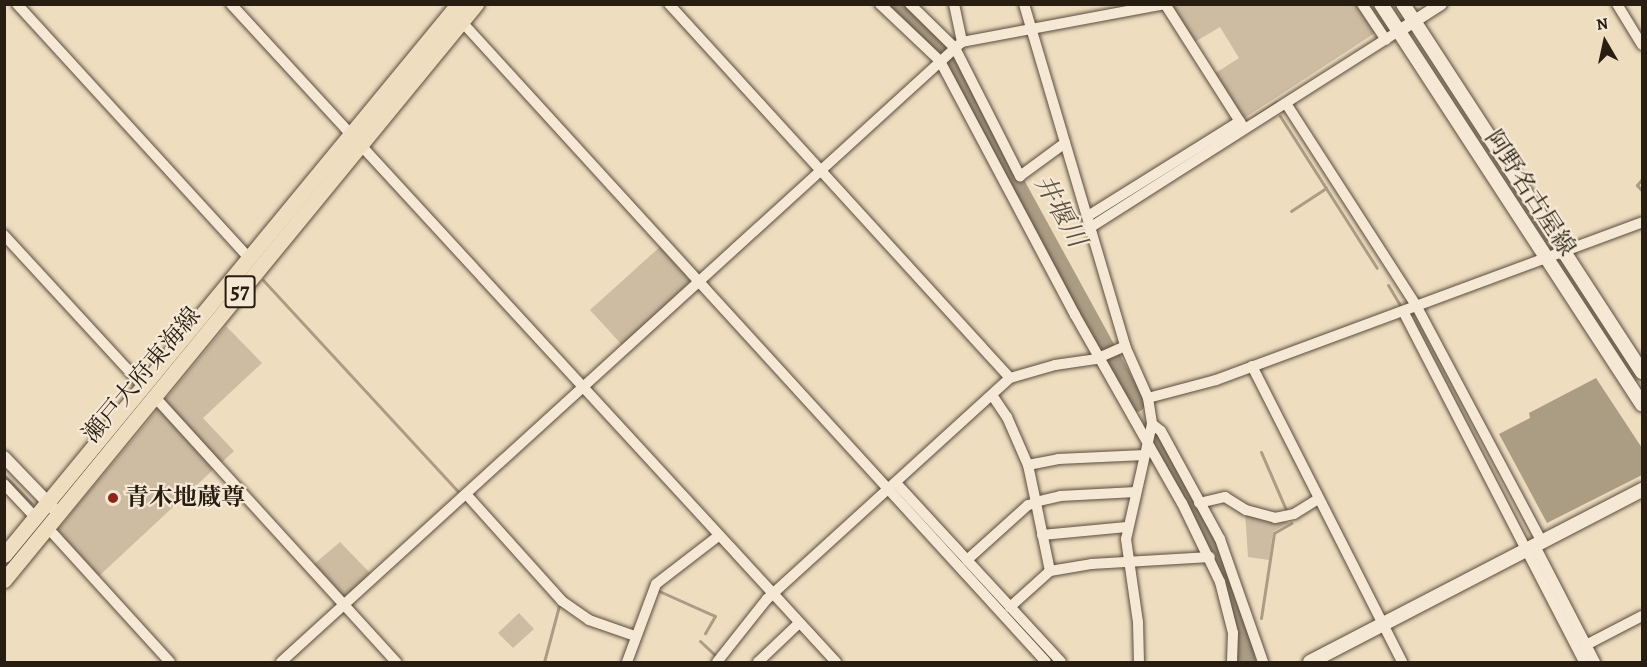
<!DOCTYPE html>
<html>
<head>
<meta charset="utf-8">
<style>
	body { margin:0 }
	#map { position:relative; width:1647px; height:667px; overflow:hidden; background:#efddc0; font-family:Alegreya,"Noto Serif JP",serif }
	div>[style] { position:absolute }
	.green>* { inset:0; background:#cdbca2 }
	.water>* { inset:0; background:#ab9c84 }
	.stream>* { height:3px; margin:-1.5px; padding:0 1.5px; transform-origin:1.5px; border-radius:1.5px; background:#ab9c84 }
	.river>* { height:18px; margin:-9px; padding:0 9px; transform-origin:9px; border-radius:9px; background:#ab9c84 }
	.roads { filter:drop-shadow(0 0 2px #5a4d3d) drop-shadow(0 0 2px #5a4d3d) }
	.minor>* { height:10px; margin:-5px; padding:0 5px; transform-origin:5px; border-radius:5px; background:#f5e9d6 }
	.tertiary>* { height:12px; margin:-6px; padding:0 6px; transform-origin:6px; border-radius:6px; background:#f5e9d6 }
	.secondary>* { height:14px; margin:-7px; padding:0 7px; transform-origin:7px; border-radius:7px; background:#f5e9d6 }
	.primary>* { height:15px; margin:-7.5px; padding:0 7.5px; transform-origin:7.5px; border-radius:7.5px; background:#efddc0 }
	.dots>* { width:16px; height:16px; translate:-50% -50%; box-sizing:border-box; border:3px solid #f5e9d6; border-radius:50% }
	span { translate:-50% -50%; white-space:nowrap; text-align:center; line-height:1.15; -webkit-text-stroke:4.5px #f5e9d6; paint-order:stroke }
	.shield-label span { padding:2px 4px; background:#f5e9d6; border:2px solid; border-radius:4px; -webkit-text-stroke-width:0 }
	.shield-label { font-size:22px; color:#281d11; font-weight:700 }
	.street-label { font-size:24px; color:#281d11 }
	.poi-label { font-size:24px; color:#281d11; font-weight:700 }
	.left { translate:0 -50%; text-align:left }
	.water-label { font-size:26px; color:#5c503f; font-style:italic }
	.frame { position:absolute; inset:0; border:6px solid #281d11; pointer-events:none }
	.north { position:absolute; left:1575px; top:12px; width:60px; height:60px; -webkit-text-stroke:4px #f5e9d6; paint-order:stroke; rotate:351deg; font-size:16px; font-weight:700; line-height:24px; text-align:center; color:#281d11 }
	.north::after { content:''; display:block; margin:auto; width:21px; height:27px; background:#281d11; clip-path:polygon(50% 0,100% 100%,50% 72%,0 100%) }
</style>
</head>
<body>
<div id="map">
	<div class="green">
		<div style="clip-path:polygon(1173px 4px,1356px 5px,1375px 33px,1243px 119px,1214px 74px,1239px 58px,1220px 27px,1193px 43px,1170px 7px)"></div>
		<div style="clip-path:polygon(662px 245px,694px 280px,622px 345px,590px 310px)"></div>
		<div style="clip-path:polygon(226px 326px,262px 363px,203px 418px,234px 451px,221px 463px,164px 401px)"></div>
		<div style="clip-path:polygon(159px 408px,215px 468px,99px 576px,57px 530px)"></div>
		<div style="clip-path:polygon(1245px 512px,1289px 523px,1273px 532px,1269px 560px,1248px 557px)"></div>
		<div style="clip-path:polygon(340px 542px,371px 574px,346px 597px,341px 596px,313px 565px)"></div>
		<div style="clip-path:polygon(519px 613px,534px 629px,513px 648px,498px 633px)"></div>
	</div>
	<div class="water">
		<div style="clip-path:polygon(1596px 378px,1642px 448px,1642px 475px,1547px 523px,1499px 434px,1530px 418px,1529px 413px)"></div>
	</div>
	<div class="stream">
		<div style="left:1280px;top:116px;width:180px;rotate:57.5deg"></div>
		<div style="left:1253px;top:118px;width:29px;rotate:-34deg"></div>
		<div style="left:1642px;top:179px;width:8px;rotate:130deg"></div>
		<div style="left:1637px;top:185px;width:8px;rotate:50deg"></div>
		<div style="left:1291px;top:211px;width:42px;rotate:-33.3deg"></div>
		<div style="left:263px;top:280px;width:287px;rotate:47.3deg"></div>
		<div style="left:1388px;top:285px;width:23px;rotate:59deg"></div>
		<div style="left:1261px;top:452px;width:65px;rotate:66.6deg"></div>
		<div style="left:4px;top:475px;width:39px;rotate:46deg"></div>
		<div style="left:659px;top:591px;width:61px;rotate:24.1deg"></div>
		<div style="left:715px;top:616px;width:20px;rotate:120deg"></div>
		<div style="left:1261px;top:618px;width:86px;rotate:-81.3deg"></div>
		<div style="left:1274px;top:533px;width:20px;rotate:-30deg"></div>
		<div style="left:700px;top:641px;width:21px;rotate:43deg"></div>
		<div style="left:544px;top:662px;width:62px;rotate:-75.1deg"></div>
	</div>
	<div class="river">
		<div style="left:896px;top:4px;width:60px;rotate:43deg"></div>
		<div style="left:940px;top:45px;width:35px;rotate:53deg"></div>
		<div style="left:961px;top:73px;width:122px;rotate:63.6deg"></div>
		<div style="left:1015px;top:182px;width:252px;rotate:61.3deg"></div>
		<div style="left:1157px;top:442px;width:121px;rotate:60.9deg"></div>
		<div style="left:1216px;top:548px;width:66px;rotate:71.6deg"></div>
		<div style="left:1237px;top:611px;width:52px;rotate:78.9deg"></div>
	</div>
	<div class="roads">
		<div class="minor">
			<div style="left:17px;top:4px;width:344px;rotate:47.6deg"></div>
			<div style="left:231px;top:4px;width:894px;rotate:47.4deg"></div>
			<div style="left:669px;top:4px;width:506px;rotate:47.64deg"></div>
			<div style="left:880px;top:4px;width:83px;rotate:43.5deg"></div>
			<div style="left:940px;top:61px;width:288px;rotate:62deg"></div>
			<div style="left:1075px;top:315px;width:216px;rotate:60.4deg"></div>
			<div style="left:1182px;top:503px;width:88px;rotate:64.3deg"></div>
			<div style="left:1220px;top:582px;width:53px;rotate:75.7deg"></div>
			<div style="left:1233px;top:633px;width:29px;rotate:92deg"></div>
			<div style="left:910px;top:4px;width:63px;rotate:44.4deg"></div>
			<div style="left:955px;top:48px;width:144px;rotate:63.1deg"></div>
			<div style="left:1020px;top:176px;width:56px;rotate:-36.3deg"></div>
			<div style="left:954px;top:4px;width:39px;rotate:78deg"></div>
			<div style="left:1024px;top:4px;width:357px;rotate:73.5deg"></div>
			<div style="left:1125px;top:346px;width:57px;rotate:66.1deg"></div>
			<div style="left:1148px;top:398px;width:26px;rotate:81deg"></div>
			<div style="left:1152px;top:424px;width:118px;rotate:102.7deg"></div>
			<div style="left:1126px;top:539px;width:84px;rotate:81.8deg"></div>
			<div style="left:1138px;top:622px;width:40px;rotate:88.6deg"></div>
			<div style="left:1165px;top:4px;width:143px;rotate:57.5deg"></div>
			<div style="left:1362px;top:4px;width:43px;rotate:56.3deg"></div>
			<div style="left:1617px;top:4px;width:48px;rotate:58.6deg"></div>
			<div style="left:462px;top:22px;width:866px;rotate:47.62deg"></div>
			<div style="left:1287px;top:105px;width:240px;rotate:57.2deg"></div>
			<div style="left:1417px;top:307px;width:266px;rotate:62deg"></div>
			<div style="left:1088px;top:216px;width:179px;rotate:-32deg"></div>
			<div style="left:1091px;top:227px;width:365px;rotate:-32.5deg"></div>
			<div style="left:4px;top:235px;width:204px;rotate:47.4deg"></div>
			<div style="left:1403px;top:311px;width:395px;rotate:62.7deg"></div>
			<div style="left:1252px;top:366px;width:332px;rotate:63.1deg"></div>
			<div style="left:992px;top:395px;width:27px;rotate:56deg"></div>
			<div style="left:1007px;top:417px;width:52px;rotate:66.4deg"></div>
			<div style="left:1028px;top:465px;width:39px;rotate:78deg"></div>
			<div style="left:154px;top:396px;width:360px;rotate:47.7deg"></div>
			<div style="left:1148px;top:398px;width:70px;rotate:-14.8deg"></div>
			<div style="left:1216px;top:380px;width:454px;rotate:-20.3deg"></div>
			<div style="left:1152px;top:424px;width:11px;rotate:38deg"></div>
			<div style="left:1161px;top:431px;width:123px;rotate:61.4deg"></div>
			<div style="left:1220px;top:539px;width:130px;rotate:70.7deg"></div>
			<div style="left:1028px;top:465px;width:31px;rotate:-11deg"></div>
			<div style="left:1058px;top:459px;width:87px;rotate:-2.6deg"></div>
			<div style="left:896px;top:483px;width:243px;rotate:47.3deg"></div>
			<div style="left:4px;top:484px;width:45px;rotate:46.8deg"></div>
			<div style="left:466px;top:494px;width:144px;rotate:48.1deg"></div>
			<div style="left:562px;top:601px;width:33px;rotate:35deg"></div>
			<div style="left:589px;top:620px;width:49px;rotate:19.2deg"></div>
			<div style="left:1035px;top:502px;width:26px;rotate:-13deg"></div>
			<div style="left:1060px;top:496px;width:76px;rotate:-3deg"></div>
			<div style="left:1199px;top:503px;width:27px;rotate:-13deg"></div>
			<div style="left:1225px;top:497px;width:25px;rotate:32deg"></div>
			<div style="left:1246px;top:510px;width:30px;rotate:15deg"></div>
			<div style="left:1275px;top:518px;width:19px;rotate:-12deg"></div>
			<div style="left:1294px;top:514px;width:28px;rotate:-32deg"></div>
			<div style="left:48px;top:528px;width:181px;rotate:47.7deg"></div>
			<div style="left:1042px;top:535px;width:85px;rotate:-5.4deg"></div>
			<div style="left:1535px;top:546px;width:131px;rotate:62.7deg"></div>
			<div style="left:967px;top:560px;width:82px;rotate:-42deg"></div>
			<div style="left:1028px;top:505px;width:8px;rotate:-14deg"></div>
			<div style="left:1036px;top:503px;width:69px;rotate:78.4deg"></div>
			<div style="left:1050px;top:571px;width:54px;rotate:138deg"></div>
			<div style="left:1050px;top:571px;width:43px;rotate:-9.5deg"></div>
			<div style="left:1092px;top:564px;width:118px;rotate:-3.4deg"></div>
			<div style="left:1586px;top:645px;width:63px;rotate:-27.4deg"></div>
			<div style="left:281px;top:662px;width:921px;rotate:-42.32deg"></div>
			<div style="left:962px;top:42px;width:207px;rotate:-10.6deg"></div>
			<div style="left:627px;top:662px;width:83px;rotate:-69.6deg"></div>
			<div style="left:656px;top:584px;width:77px;rotate:-37.6deg"></div>
			<div style="left:717px;top:662px;width:80px;rotate:-51.6deg"></div>
			<div style="left:767px;top:599px;width:328px;rotate:-42.3deg"></div>
			<div style="left:1010px;top:378px;width:47px;rotate:-16.1deg"></div>
			<div style="left:1055px;top:365px;width:41px;rotate:-8.3deg"></div>
			<div style="left:1096px;top:359px;width:32px;rotate:-24deg"></div>
			<div style="left:758px;top:662px;width:55px;rotate:-43.5deg"></div>
		</div>
		<div class="tertiary">
			<div style="left:1399px;top:31px;width:50px;rotate:-32.7deg"></div>
			<div style="left:4px;top:457px;width:71px;rotate:46.1deg"></div>
		</div>
		<div class="secondary">
			<div style="left:1381px;top:4px;width:478px;rotate:56.9deg"></div>
			<div style="left:1403px;top:4px;width:439px;rotate:57deg"></div>
			<div style="left:1310px;top:662px;width:374px;rotate:-27.4deg"></div>
		</div>
		<div class="primary">
			<div style="left:4px;top:555px;width:714px;rotate:-50.51deg"></div>
			<div style="left:4px;top:580px;width:745px;rotate:-50.67deg"></div>
		</div>
	</div>
	<div class="dots">
		<div style="left:113px;top:498px;background:#8f2418"></div>
	</div>
	<div class="shield-label">
		<span style="left:240px;top:292px">57</span>
	</div>
	<div class="street-label">
		<span style="left:1530px;top:193px;rotate:57deg">阿野名古屋線</span>
		<span style="left:142px;top:375px;rotate:-50deg">瀬戸大府東海線</span>
	</div>
	<div class="poi-label">
		<span class="left" style="left:125px;top:498px">青木地蔵尊</span>
	</div>
	<div class="water-label">
		<span style="left:1060px;top:211px;rotate:61deg">井堰川</span>
	</div>
	<div class="frame"></div>
	<div class="north">N</div>
</div>
</body>
</html>
